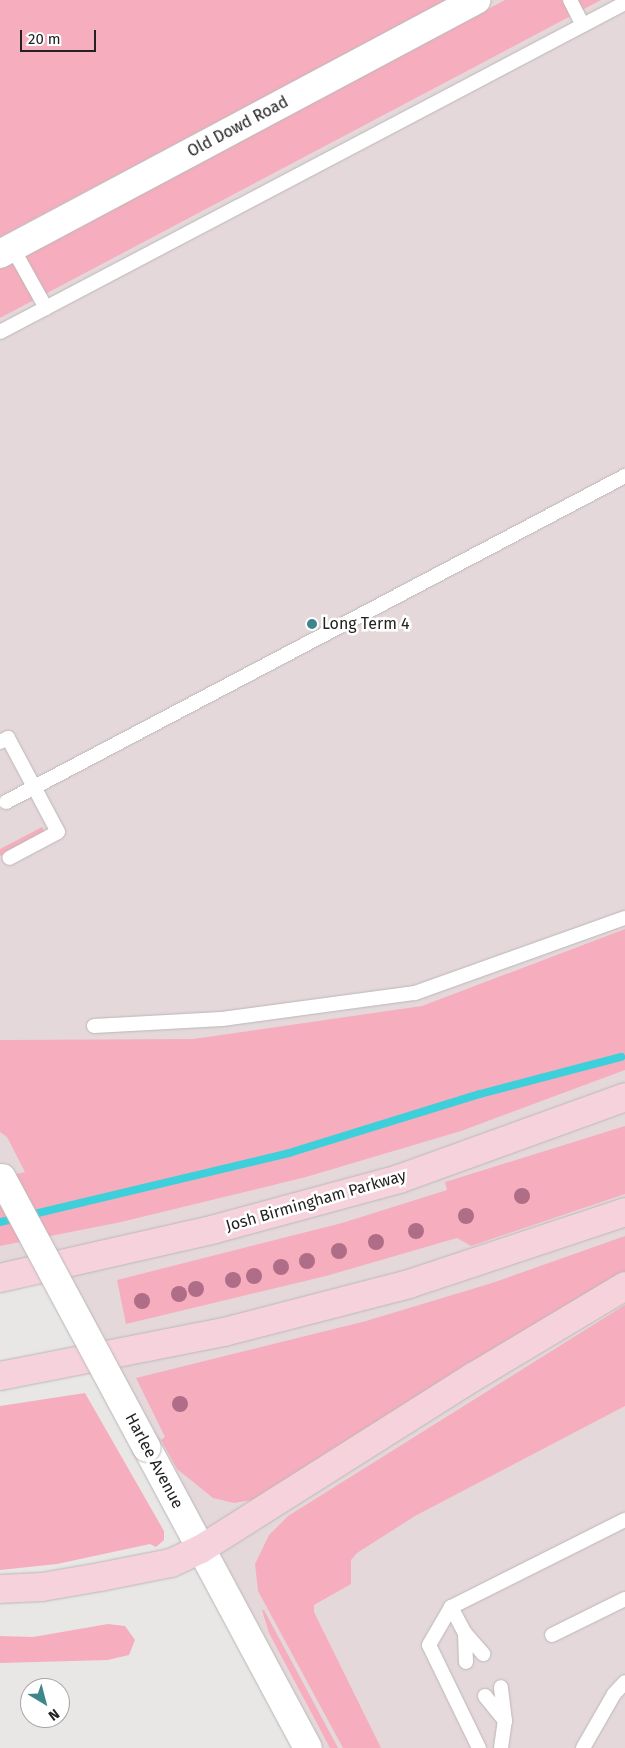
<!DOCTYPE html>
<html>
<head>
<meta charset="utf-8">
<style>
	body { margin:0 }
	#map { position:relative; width:625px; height:1748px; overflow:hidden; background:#e9e6e6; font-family:"Fira Sans",sans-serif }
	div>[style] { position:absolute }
	.built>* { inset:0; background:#e5d8db }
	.green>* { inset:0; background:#f6aebe }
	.stream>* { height:8px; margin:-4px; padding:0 4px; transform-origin:4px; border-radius:4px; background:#3dd0db }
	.roads { filter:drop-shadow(0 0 1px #bab7b8) drop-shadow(0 0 1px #bab7b8) }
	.service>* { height:14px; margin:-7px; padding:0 7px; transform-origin:7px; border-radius:7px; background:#fff }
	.tertiary>* { height:28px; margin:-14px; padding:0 14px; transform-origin:14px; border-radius:14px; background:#fff }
	.secondary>* { height:28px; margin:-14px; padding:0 14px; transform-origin:14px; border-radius:14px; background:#f6d3dc }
	.bridges { filter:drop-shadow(0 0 1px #bab7b8) drop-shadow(0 0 1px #bab7b8) }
	.tertiary-bridge>* { height:28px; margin:-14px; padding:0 14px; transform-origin:14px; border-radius:14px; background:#fff }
	.trees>* { width:16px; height:16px; margin:-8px; border-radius:50%; background:#b06d87 }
	.dots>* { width:14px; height:14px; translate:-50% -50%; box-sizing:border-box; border:2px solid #fff; border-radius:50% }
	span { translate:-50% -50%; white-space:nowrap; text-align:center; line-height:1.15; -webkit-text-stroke:5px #fff; paint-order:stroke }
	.street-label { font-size:16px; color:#232121 }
	.poi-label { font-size:16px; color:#232121 }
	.left { translate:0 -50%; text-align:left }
	.north { position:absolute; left:20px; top:1678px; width:50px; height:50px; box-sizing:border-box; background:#fff; border:1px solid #a7a6a6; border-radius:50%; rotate:143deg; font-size:14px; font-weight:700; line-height:20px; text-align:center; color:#232121 }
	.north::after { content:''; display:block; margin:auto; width:18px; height:22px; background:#3e868c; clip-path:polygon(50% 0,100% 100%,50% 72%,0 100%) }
	.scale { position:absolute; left:20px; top:30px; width:76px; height:22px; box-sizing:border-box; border:2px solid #232121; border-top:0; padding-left:6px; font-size:15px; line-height:18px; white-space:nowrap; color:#232121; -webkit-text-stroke:4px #fff; paint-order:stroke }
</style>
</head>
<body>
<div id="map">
	<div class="built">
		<div style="clip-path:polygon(0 0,625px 0,625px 1748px,310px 1748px,50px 1270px,0 1278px)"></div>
	</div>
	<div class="green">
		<div style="clip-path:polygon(0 0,446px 0,0 237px)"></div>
		<div style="clip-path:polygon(505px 0,601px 0,0 318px,0 269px)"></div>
		<div style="clip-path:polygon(42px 827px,45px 832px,0 856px,0 849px)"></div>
		<div style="clip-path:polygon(625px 929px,625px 1070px,461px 1131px,306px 1177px,121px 1222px,0 1246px,0 1178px,25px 1172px,7px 1137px,0 1132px,0 1040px,193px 1039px,422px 1006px)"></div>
		<div style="clip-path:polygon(625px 1126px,625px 1194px,471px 1246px,457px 1238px,326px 1276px,126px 1324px,117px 1280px,342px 1223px,447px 1190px,445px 1182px)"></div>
		<div style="clip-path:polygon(625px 1236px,625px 1272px,269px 1495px,252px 1500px,234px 1503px,213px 1498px,177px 1469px,161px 1440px,165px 1437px,136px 1378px,366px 1321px,492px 1283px)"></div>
		<div style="clip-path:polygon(625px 1305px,625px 1406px,415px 1516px,357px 1553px,351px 1560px,351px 1584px,314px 1605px,314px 1612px,381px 1748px,343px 1748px,258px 1591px,255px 1564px,269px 1535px,288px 1516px)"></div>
		<div style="clip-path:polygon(85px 1393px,164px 1531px,164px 1540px,156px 1547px,150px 1544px,57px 1564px,0 1570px,0 1406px)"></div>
		<div style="clip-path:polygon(262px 1610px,264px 1610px,338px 1748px,330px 1748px,269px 1633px)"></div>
		<div style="clip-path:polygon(108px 1624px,125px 1626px,135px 1640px,129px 1655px,108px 1660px,0 1663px,0 1636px,33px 1637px)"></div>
	</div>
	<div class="stream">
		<div style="left:0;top:1222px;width:297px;rotate:-13.4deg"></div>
		<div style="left:289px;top:1153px;width:200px;rotate:-17.2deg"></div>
		<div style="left:480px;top:1094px;width:146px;rotate:-14.7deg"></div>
	</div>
	<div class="roads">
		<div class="service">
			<div style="left:570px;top:0;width:28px;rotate:63deg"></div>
			<div style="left:12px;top:247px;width:70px;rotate:60.9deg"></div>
			<div style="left:0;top:332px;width:706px;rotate:-27.76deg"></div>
			<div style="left:0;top:742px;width:9px;rotate:-27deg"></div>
			<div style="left:8px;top:738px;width:106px;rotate:62deg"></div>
			<div style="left:58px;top:832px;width:55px;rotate:152deg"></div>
			<div style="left:6px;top:802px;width:700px;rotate:-27.77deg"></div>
			<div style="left:94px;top:1026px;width:128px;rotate:-3.1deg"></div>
			<div style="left:222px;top:1019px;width:195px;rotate:-7.7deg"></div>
			<div style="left:415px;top:993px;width:223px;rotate:-19.7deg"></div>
			<div style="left:451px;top:1607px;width:30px;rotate:62deg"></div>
			<div style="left:552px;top:1635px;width:81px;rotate:-26.3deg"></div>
			<div style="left:466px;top:1662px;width:29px;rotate:-92deg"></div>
			<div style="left:465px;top:1633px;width:28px;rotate:49deg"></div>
			<div style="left:485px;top:1696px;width:32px;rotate:51deg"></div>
			<div style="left:505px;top:1721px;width:34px;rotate:-97deg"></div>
			<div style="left:479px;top:1748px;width:114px;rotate:-115.9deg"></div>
			<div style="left:429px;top:1645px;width:44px;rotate:-59.9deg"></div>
			<div style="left:451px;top:1607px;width:195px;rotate:-26.6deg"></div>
			<div style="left:501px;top:1748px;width:27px;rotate:-82deg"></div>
			<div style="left:583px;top:1748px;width:62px;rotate:-60.1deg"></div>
			<div style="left:614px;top:1694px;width:16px;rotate:-47deg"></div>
		</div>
		<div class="tertiary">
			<div style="left:0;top:254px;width:540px;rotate:-28.08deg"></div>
			<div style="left:147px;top:1448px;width:340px;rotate:61.8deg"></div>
		</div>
		<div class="secondary">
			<div style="left:0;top:1278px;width:221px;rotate:-12.8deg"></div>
			<div style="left:215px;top:1229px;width:191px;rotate:-15.2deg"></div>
			<div style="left:399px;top:1179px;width:240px;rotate:-19.9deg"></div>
			<div style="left:0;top:1376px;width:228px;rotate:-11.1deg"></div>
			<div style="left:224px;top:1332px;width:191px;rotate:-14.5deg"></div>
			<div style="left:409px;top:1284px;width:228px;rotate:-18.4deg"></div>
			<div style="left:0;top:1589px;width:42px;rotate:-2.7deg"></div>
			<div style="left:42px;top:1587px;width:59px;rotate:-9.8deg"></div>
			<div style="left:100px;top:1577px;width:72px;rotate:-11.2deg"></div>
			<div style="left:171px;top:1563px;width:33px;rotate:-25deg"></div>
			<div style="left:201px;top:1549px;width:322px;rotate:-32.3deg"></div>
			<div style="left:473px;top:1377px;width:177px;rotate:-30.9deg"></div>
		</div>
	</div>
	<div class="bridges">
		<div class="tertiary-bridge">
			<div style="left:2px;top:1178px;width:306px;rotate:61.8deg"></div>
		</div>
	</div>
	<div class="trees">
		<div style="left:522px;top:1196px"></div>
		<div style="left:466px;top:1216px"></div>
		<div style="left:416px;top:1231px"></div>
		<div style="left:376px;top:1242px"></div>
		<div style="left:339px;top:1251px"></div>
		<div style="left:307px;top:1261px"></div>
		<div style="left:281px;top:1267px"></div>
		<div style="left:254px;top:1276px"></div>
		<div style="left:233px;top:1280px"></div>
		<div style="left:196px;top:1289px"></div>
		<div style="left:179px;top:1294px"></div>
		<div style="left:142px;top:1301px"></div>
		<div style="left:180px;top:1404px"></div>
	</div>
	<div class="dots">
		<div style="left:312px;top:624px;background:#3e868c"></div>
	</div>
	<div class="street-label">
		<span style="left:238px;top:127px;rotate:-28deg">Old Dowd Road</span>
		<span style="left:316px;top:1201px;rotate:-16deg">Josh Birmingham Parkway</span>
		<span style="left:154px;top:1461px;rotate:62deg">Harlee Avenue</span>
	</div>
	<div class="poi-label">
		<span class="left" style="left:322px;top:624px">Long Term 4</span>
	</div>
	<div class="north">N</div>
	<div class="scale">20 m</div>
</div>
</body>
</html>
